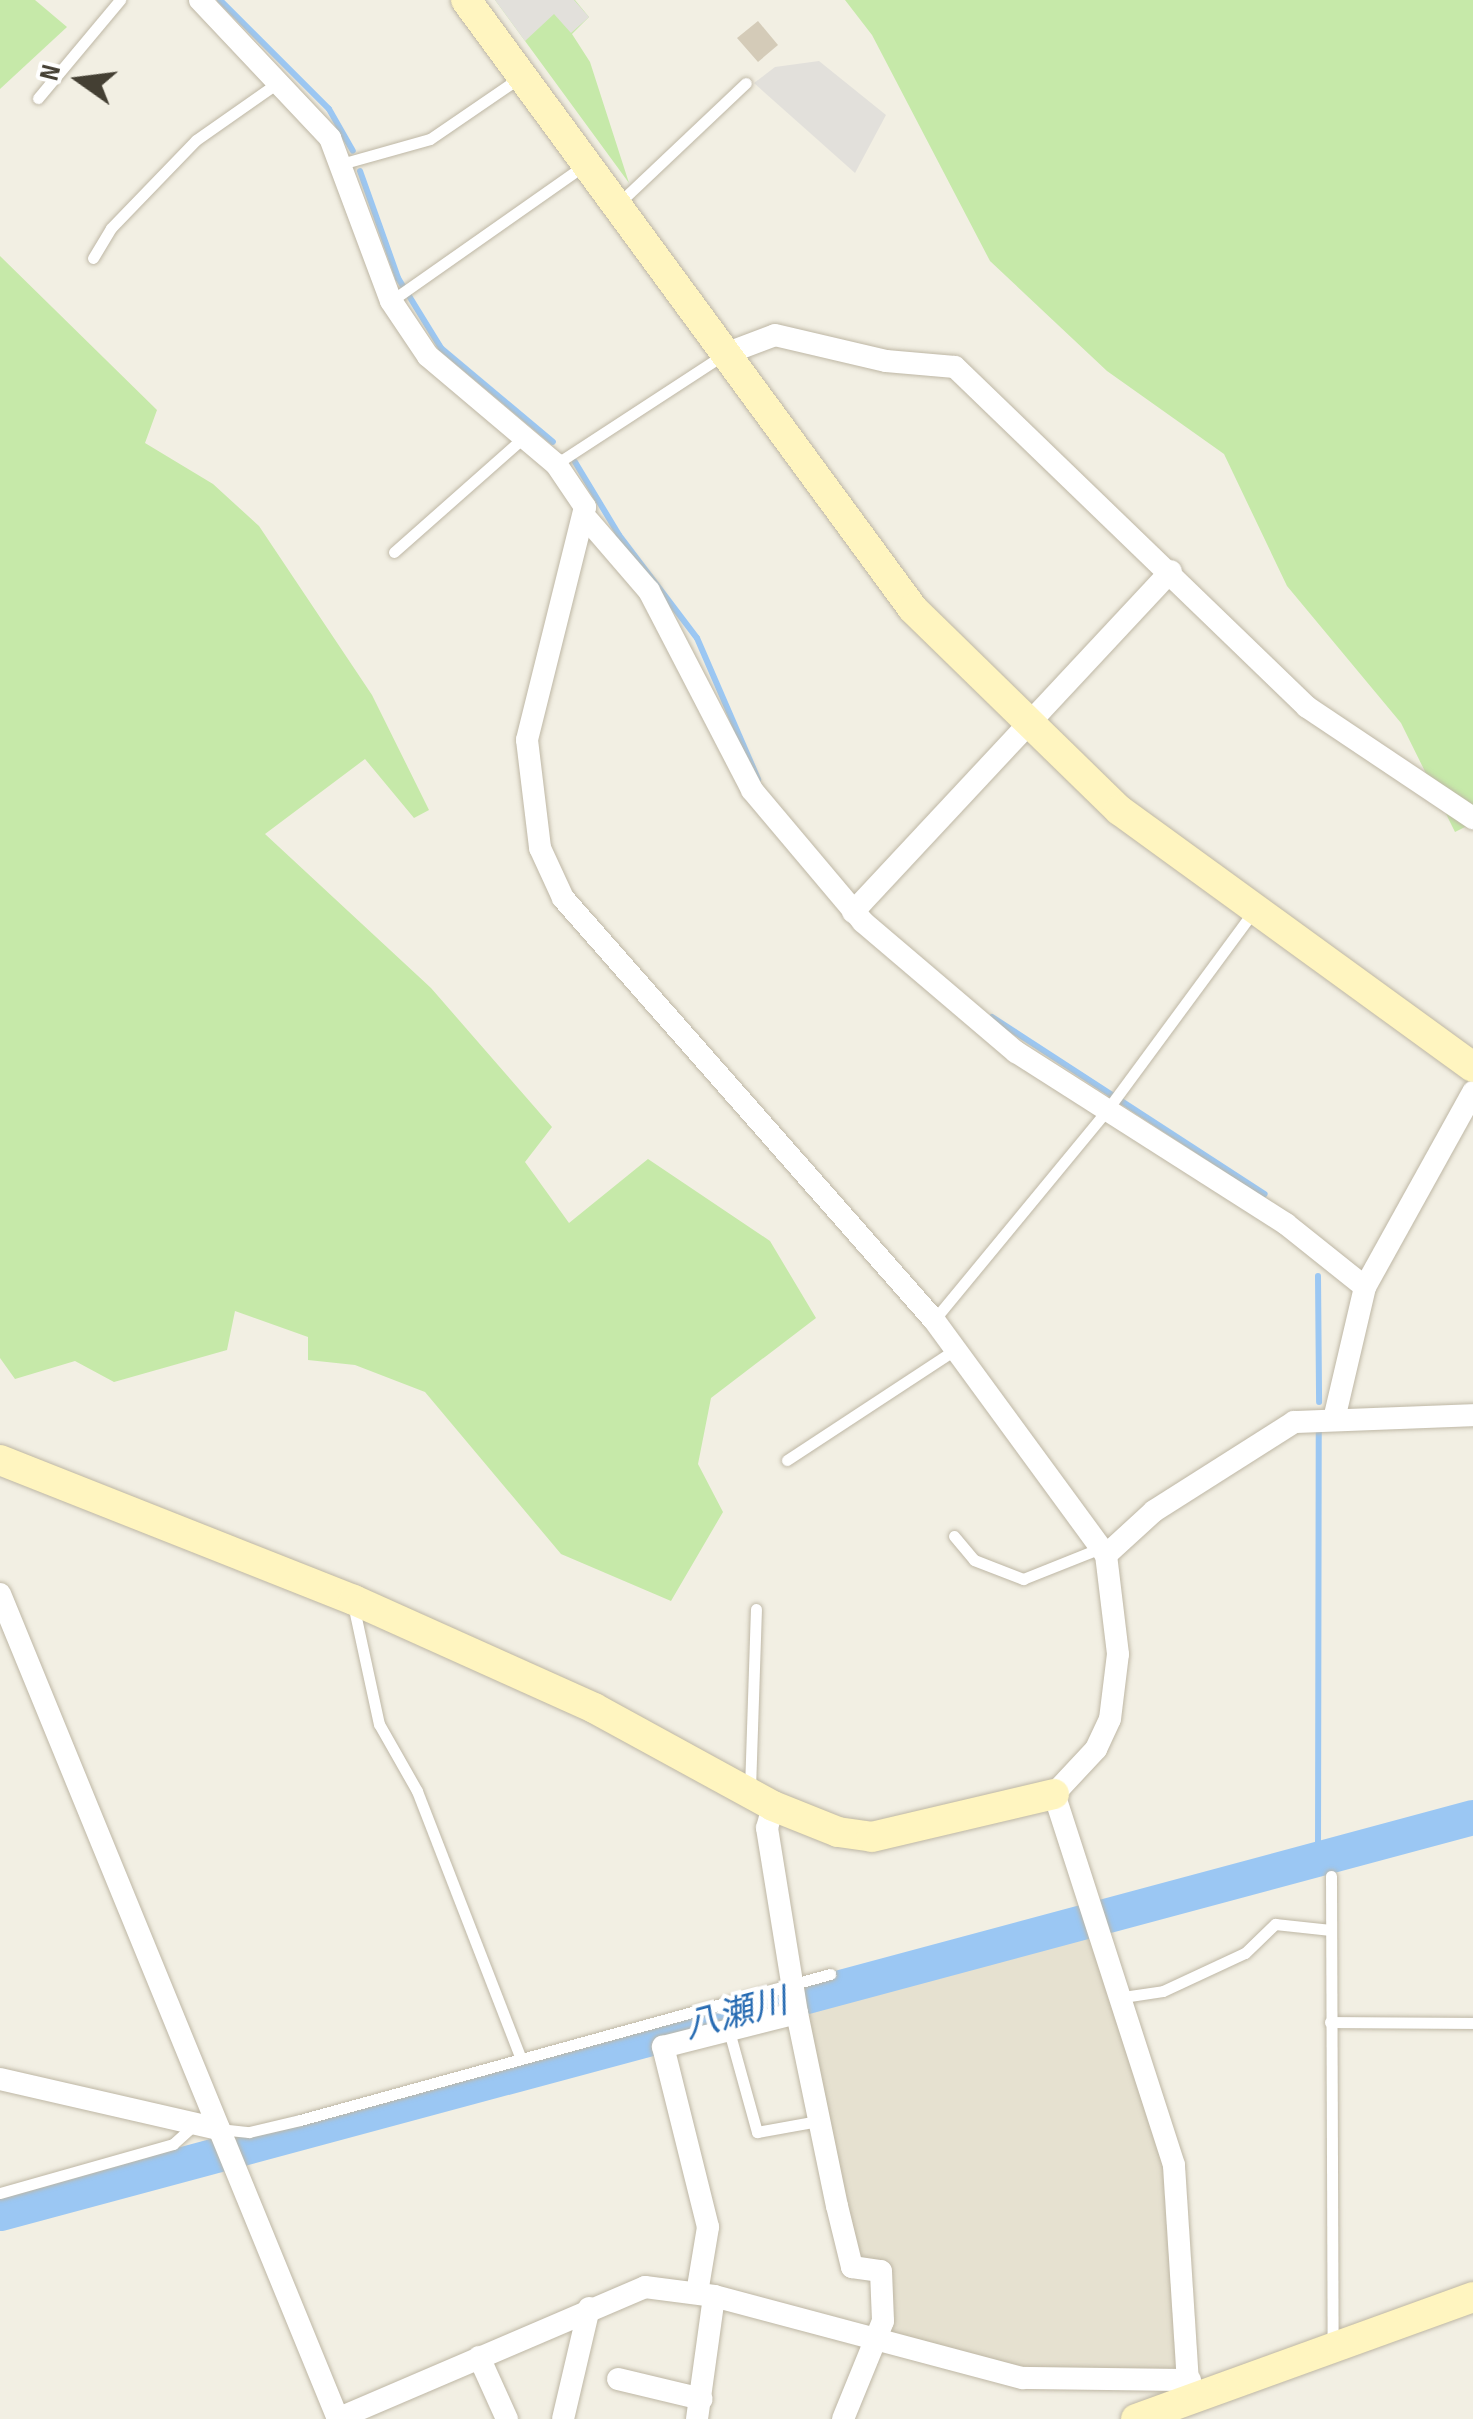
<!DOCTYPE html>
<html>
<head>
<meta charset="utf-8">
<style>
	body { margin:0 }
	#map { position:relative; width:1473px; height:2419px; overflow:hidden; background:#f2efe3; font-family:"Sofia Sans Condensed","Noto Sans JP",sans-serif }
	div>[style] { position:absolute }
	.residential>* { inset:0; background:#e6e1d0 }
	.green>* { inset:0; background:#c6e9a9 }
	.parking>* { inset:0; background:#e2e0db }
	.stream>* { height:6px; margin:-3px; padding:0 3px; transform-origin:3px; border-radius:3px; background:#9bc7f3 }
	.river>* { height:35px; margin:-17.5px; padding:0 17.5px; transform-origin:17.5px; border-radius:17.5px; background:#9bc7f3 }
	.building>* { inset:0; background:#d4cbb8 }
	.roads { filter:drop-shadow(0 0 2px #beb7a5) drop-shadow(0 0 2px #beb7a5) }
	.lane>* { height:11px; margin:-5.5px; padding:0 5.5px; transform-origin:5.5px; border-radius:5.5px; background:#fff }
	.street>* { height:22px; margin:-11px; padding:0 11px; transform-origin:11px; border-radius:11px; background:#fff }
	.secondary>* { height:30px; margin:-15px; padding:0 15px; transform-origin:15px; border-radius:15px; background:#fff5c0 }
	span { translate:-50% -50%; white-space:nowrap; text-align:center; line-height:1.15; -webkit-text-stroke:8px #fff; paint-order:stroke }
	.water-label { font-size:35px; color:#286cb3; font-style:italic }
	.north { position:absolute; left:30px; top:30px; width:100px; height:100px; -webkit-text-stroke:8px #fff; paint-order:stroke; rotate:284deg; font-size:28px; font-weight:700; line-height:40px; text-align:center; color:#443f33 }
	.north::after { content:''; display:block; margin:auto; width:35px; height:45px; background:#443f33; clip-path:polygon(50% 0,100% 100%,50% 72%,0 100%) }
</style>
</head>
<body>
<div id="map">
	<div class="residential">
		<div style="clip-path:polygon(1090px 1938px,1168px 2172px,1183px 2368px,1175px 2374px,1030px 2372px,886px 2331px,887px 2267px,855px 2261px,805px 2007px)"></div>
	</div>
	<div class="green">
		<div style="clip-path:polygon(0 0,35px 0,67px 27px,0 89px)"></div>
		<div style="clip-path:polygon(495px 0,575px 0,589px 17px,572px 34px,590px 62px,629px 183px)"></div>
		<div style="clip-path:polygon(845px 0,1473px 0,1473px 823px,1455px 832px,1401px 723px,1287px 586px,1224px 454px,1107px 371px,990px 261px,872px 35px)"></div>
		<div style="clip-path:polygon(0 256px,157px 410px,145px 443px,213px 484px,259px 526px,372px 695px,429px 810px,414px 818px,365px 759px,265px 834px,431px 988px,552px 1127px,525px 1162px,569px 1223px,648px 1159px,770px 1241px,816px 1318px,711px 1398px,698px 1464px,723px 1512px,671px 1601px,561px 1554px,425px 1392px,355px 1365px,308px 1360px,308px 1337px,235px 1311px,227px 1350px,114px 1382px,75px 1361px,15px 1379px,0 1358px)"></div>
	</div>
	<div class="parking">
		<div style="clip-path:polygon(495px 0,574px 0,589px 17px,571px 33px,554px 14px,525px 41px)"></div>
		<div style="clip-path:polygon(819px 61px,886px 115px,855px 173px,754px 83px,775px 67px)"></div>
	</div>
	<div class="stream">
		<div style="left:220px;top:0;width:154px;rotate:45deg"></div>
		<div style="left:329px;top:109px;width:48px;rotate:60.3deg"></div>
		<div style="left:360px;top:171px;width:114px;rotate:70.4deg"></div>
		<div style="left:398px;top:278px;width:82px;rotate:58.4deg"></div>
		<div style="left:441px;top:348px;width:146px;rotate:40deg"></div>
		<div style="left:575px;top:462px;width:85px;rotate:58.9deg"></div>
		<div style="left:619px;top:535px;width:129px;rotate:52.9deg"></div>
		<div style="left:697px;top:638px;width:154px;rotate:66.6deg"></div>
		<div style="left:992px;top:1017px;width:325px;rotate:33deg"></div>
		<div style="left:1318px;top:1276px;width:126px;rotate:89.5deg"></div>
		<div style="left:1318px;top:1859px;width:429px;rotate:-89.9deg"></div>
	</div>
	<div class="river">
		<div style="left:0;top:2213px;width:1525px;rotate:-15.05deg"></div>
	</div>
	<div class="building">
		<div style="clip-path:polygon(758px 21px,778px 45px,758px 62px,737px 38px)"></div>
	</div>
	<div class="roads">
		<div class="lane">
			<div style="left:38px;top:98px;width:128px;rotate:-50.1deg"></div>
			<div style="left:341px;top:164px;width:92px;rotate:-15.7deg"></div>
			<div style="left:430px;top:139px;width:108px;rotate:-34.4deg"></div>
			<div style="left:620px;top:202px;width:173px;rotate:-43.4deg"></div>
			<div style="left:93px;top:258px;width:35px;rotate:-59deg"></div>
			<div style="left:111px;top:228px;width:122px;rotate:-46deg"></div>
			<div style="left:196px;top:140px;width:98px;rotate:-35deg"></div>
			<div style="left:391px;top:301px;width:238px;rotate:-35.1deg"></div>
			<div style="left:556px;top:464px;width:202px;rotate:-33.1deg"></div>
			<div style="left:394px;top:552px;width:172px;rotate:-41.5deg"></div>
			<div style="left:934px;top:1320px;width:272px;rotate:-50.5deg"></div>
			<div style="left:1107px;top:1110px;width:246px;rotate:-53.6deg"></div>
			<div style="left:787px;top:1460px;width:202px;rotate:-33.3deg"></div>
			<div style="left:954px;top:1536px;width:31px;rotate:50deg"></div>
			<div style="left:974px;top:1560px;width:53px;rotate:21.2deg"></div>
			<div style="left:1023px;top:1579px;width:84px;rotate:-21.7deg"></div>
			<div style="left:353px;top:1604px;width:123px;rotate:77.8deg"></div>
			<div style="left:379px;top:1724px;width:77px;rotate:60.4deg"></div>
			<div style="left:417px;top:1791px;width:285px;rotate:68.8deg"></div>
			<div style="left:750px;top:1789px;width:180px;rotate:-88.1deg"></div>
			<div style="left:1331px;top:1876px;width:469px;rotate:89.8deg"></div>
			<div style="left:1123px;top:1997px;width:40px;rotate:-8.5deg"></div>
			<div style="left:1163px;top:1991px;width:90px;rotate:-24.9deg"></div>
			<div style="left:1245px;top:1953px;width:42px;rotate:-44deg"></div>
			<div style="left:1275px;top:1924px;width:56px;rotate:6.1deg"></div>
			<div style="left:1330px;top:2022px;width:143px;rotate:0.4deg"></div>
			<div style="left:729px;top:2031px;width:105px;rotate:74.5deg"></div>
			<div style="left:757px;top:2132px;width:62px;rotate:-10.2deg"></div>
			<div style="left:219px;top:2129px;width:30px;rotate:6deg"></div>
			<div style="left:249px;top:2132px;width:52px;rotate:-13.2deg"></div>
			<div style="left:300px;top:2120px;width:550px;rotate:-15.4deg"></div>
			<div style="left:0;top:2193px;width:180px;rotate:-15.8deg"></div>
			<div style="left:173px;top:2144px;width:31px;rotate:-42deg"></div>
		</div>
		<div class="street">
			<div style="left:200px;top:0;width:190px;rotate:46.7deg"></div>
			<div style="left:330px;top:138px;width:174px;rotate:69.5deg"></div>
			<div style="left:391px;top:301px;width:66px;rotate:56.1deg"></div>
			<div style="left:428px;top:356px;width:167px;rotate:40.2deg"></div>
			<div style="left:556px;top:464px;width:52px;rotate:56deg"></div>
			<div style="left:585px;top:507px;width:240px;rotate:104deg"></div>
			<div style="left:527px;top:740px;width:109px;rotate:83.1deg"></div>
			<div style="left:540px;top:848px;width:55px;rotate:65.3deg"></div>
			<div style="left:563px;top:898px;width:562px;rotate:48.68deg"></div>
			<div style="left:934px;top:1320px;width:291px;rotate:53.8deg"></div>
			<div style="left:725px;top:354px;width:53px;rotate:-20.8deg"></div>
			<div style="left:775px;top:335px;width:114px;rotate:13.2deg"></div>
			<div style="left:886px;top:361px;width:69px;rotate:5deg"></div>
			<div style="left:955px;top:367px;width:489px;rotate:44deg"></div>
			<div style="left:1307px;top:707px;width:200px;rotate:33.8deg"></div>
			<div style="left:586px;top:518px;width:96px;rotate:49.2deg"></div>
			<div style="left:649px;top:591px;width:224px;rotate:62.6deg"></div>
			<div style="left:752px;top:790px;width:172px;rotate:49.9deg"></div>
			<div style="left:863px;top:922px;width:201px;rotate:40.4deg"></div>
			<div style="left:1016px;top:1052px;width:320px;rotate:32.5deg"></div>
			<div style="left:1286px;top:1224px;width:101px;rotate:38.6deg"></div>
			<div style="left:853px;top:912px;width:466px;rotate:-47deg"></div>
			<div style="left:1335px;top:1415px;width:131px;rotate:-76.8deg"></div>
			<div style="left:1365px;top:1287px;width:223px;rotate:-61deg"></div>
			<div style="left:0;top:1594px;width:892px;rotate:67.72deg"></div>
			<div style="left:773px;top:1806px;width:23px;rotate:105deg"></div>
			<div style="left:767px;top:1828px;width:187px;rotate:80.8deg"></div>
			<div style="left:797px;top:2013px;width:197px;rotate:78.3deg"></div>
			<div style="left:837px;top:2206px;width:63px;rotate:76.2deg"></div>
			<div style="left:852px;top:2267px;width:29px;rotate:8deg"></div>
			<div style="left:881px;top:2271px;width:50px;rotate:87.7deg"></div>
			<div style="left:883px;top:2321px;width:106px;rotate:112.2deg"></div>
			<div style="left:0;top:2079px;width:225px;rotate:12.9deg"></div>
			<div style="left:697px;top:2293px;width:67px;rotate:-80.5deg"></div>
			<div style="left:708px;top:2227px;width:186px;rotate:-104deg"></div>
			<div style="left:663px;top:2047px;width:138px;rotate:-14.2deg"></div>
			<div style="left:479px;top:2357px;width:68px;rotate:65.7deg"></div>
			<div style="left:618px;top:2379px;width:86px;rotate:13.4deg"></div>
			<div style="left:1189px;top:2398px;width:233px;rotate:-93.7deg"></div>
			<div style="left:1174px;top:2165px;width:390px;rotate:-107.9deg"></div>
			<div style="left:1054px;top:1794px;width:62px;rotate:-47deg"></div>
			<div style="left:1096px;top:1749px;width:33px;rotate:-65deg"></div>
			<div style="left:1110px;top:1719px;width:65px;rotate:-83deg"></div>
			<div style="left:1118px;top:1654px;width:100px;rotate:-96.9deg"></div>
			<div style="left:1106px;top:1555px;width:65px;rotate:-42.5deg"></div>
			<div style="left:1154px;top:1511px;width:166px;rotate:-32.4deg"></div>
			<div style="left:1294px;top:1422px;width:179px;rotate:-2.2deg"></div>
			<div style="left:337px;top:2419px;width:335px;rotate:-23.2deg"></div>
			<div style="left:645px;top:2287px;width:70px;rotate:7.4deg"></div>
			<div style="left:714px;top:2296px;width:320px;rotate:14.9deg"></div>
			<div style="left:1023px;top:2378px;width:167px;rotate:0.7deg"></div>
			<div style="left:563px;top:2419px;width:114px;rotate:-76.8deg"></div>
			<div style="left:697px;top:2419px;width:124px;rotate:-82.1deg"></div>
		</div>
		<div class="secondary">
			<div style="left:466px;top:0;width:755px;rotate:53.72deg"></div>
			<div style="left:913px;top:609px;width:288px;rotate:44.3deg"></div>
			<div style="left:1119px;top:810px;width:437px;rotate:36deg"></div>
			<div style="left:0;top:1460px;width:381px;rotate:21.6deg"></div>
			<div style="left:354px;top:1600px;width:263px;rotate:24.2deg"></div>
			<div style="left:594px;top:1708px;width:204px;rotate:28.7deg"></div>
			<div style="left:773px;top:1806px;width:70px;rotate:21.8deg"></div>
			<div style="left:838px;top:1832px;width:34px;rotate:8deg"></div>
			<div style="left:872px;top:1837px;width:187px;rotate:-13.3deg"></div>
			<div style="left:1136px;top:2419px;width:358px;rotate:-19.9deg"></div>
		</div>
	</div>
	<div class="water-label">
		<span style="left:736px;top:2015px;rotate:-15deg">八瀬川</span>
	</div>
	<div class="north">N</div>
</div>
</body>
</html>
